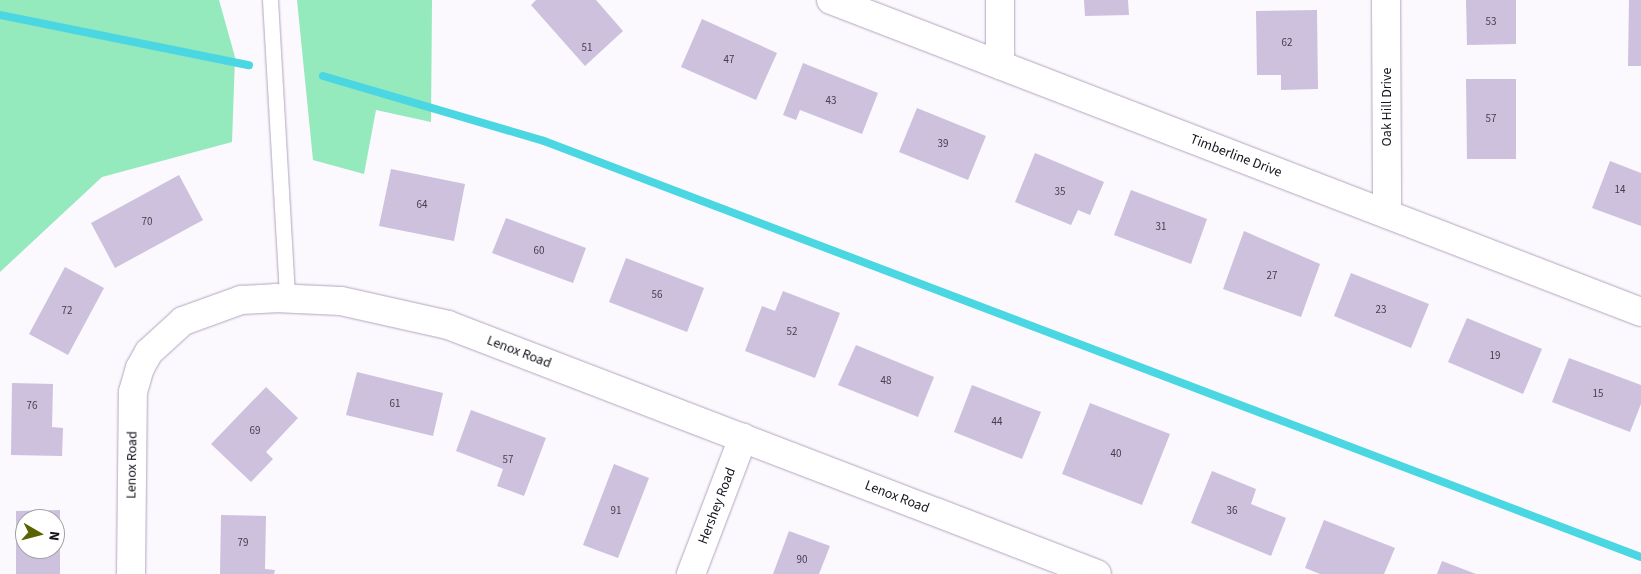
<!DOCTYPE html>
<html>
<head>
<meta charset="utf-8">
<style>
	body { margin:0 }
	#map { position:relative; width:1641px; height:574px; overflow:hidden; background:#fbf8fe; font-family:"Source Sans 3",sans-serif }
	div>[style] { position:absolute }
	.green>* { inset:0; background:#94e9bd }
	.stream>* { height:8px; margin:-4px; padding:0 4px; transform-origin:4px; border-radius:4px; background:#4ad7e2 }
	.building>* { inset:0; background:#cdc1dd }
	.roads { filter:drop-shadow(0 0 1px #b4a5bf) drop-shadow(0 0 1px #b4a5bf) }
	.service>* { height:15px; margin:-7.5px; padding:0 7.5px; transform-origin:7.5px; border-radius:7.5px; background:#fff }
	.minor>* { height:28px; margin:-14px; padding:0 14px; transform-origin:14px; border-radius:14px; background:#fff }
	span { translate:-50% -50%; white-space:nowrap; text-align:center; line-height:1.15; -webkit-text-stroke:4px #fff; paint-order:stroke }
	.number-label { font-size:11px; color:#453e4c }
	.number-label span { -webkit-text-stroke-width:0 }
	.street-label { font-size:14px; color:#18131c }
	.north { position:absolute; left:15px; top:509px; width:50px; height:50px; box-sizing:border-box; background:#fff; border:1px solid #a3a1a4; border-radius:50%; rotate:98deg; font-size:14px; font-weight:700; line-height:20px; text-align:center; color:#18131c }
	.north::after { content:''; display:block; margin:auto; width:18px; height:22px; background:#596301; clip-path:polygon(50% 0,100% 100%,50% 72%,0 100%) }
</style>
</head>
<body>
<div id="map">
	<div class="green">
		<div style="clip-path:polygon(0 0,219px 0,235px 57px,232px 142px,102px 177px,0 272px)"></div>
		<div style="clip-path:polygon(297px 0,432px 0,431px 122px,376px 110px,364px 174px,313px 160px)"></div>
	</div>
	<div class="stream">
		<div style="left:0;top:15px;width:254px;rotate:11.4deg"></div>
		<div style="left:323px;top:76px;width:230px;rotate:16.4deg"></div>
		<div style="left:544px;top:141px;width:1173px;rotate:20.77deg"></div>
	</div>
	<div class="building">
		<div style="clip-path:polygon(536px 0,596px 0,623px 31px,585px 66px,531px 5px)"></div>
		<div style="clip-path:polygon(1084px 0,1128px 0,1129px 15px,1085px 16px)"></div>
		<div style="clip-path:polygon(1466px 0,1516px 0,1516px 44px,1467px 45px)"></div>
		<div style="clip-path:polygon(1629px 0,1641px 0,1641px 66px,1628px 66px)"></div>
		<div style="clip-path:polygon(1317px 10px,1318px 89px,1281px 90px,1281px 75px,1257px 75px,1256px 11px)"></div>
		<div style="clip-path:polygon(702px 19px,777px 53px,756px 100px,681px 67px)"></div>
		<div style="clip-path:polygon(803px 63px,878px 93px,862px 134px,800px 110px,796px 120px,783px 115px)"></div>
		<div style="clip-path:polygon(1466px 79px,1516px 79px,1516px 159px,1467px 159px)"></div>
		<div style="clip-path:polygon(917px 108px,986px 136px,968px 180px,899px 152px)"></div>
		<div style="clip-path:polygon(1035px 153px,1104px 182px,1090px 215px,1078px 210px,1071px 225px,1015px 202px)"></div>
		<div style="clip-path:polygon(1610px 161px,1641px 173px,1641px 226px,1592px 208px)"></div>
		<div style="clip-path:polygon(391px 169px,465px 184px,454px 241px,379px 226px)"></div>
		<div style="clip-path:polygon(179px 175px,203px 220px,115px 268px,91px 223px)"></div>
		<div style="clip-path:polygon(1131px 190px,1207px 219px,1191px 264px,1114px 235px)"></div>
		<div style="clip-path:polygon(506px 218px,586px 248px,573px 283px,492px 253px)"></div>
		<div style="clip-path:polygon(1244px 231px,1320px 264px,1301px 317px,1223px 289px)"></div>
		<div style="clip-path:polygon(626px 258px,704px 288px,687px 332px,609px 302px)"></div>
		<div style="clip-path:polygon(65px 267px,104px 288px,68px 355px,29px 334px)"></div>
		<div style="clip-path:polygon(1351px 273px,1429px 304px,1411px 348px,1334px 316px)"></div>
		<div style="clip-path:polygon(783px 291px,840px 313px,815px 378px,745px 351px,762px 306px,775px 311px)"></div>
		<div style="clip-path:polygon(1467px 318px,1542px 349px,1523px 394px,1448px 362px)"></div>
		<div style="clip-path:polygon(856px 345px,934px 377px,918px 417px,838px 385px)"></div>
		<div style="clip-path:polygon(1569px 358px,1641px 385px,1641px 404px,1630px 432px,1552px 402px)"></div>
		<div style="clip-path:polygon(357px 372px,443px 393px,433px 436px,346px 415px)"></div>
		<div style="clip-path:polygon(12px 383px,53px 384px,52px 427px,63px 428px,62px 456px,11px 455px)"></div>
		<div style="clip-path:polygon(972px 385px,1041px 412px,1022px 459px,954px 432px)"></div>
		<div style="clip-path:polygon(266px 387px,298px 418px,266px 452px,273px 459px,251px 482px,211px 444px)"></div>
		<div style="clip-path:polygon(1090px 403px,1170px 434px,1142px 505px,1062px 474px)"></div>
		<div style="clip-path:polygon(471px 410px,546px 438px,524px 496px,497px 486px,503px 469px,456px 451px)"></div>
		<div style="clip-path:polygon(614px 464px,649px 478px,618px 558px,583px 545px)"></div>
		<div style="clip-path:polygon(1212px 471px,1256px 489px,1251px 504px,1286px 518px,1271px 556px,1191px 523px)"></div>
		<div style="clip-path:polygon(evenodd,60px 510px,60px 574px,16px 574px,16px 511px,60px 510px,25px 519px,55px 519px,55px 549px,25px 549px,25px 519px)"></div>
		<div style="clip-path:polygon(221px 515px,266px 516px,265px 569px,275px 570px,274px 574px,220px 574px)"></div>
		<div style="clip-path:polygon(1324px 520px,1395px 548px,1384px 574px,1320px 574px,1305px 568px)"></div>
		<div style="clip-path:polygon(789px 531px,830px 546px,819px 574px,773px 574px)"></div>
		<div style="clip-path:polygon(1442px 561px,1476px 574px,1437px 574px)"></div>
	</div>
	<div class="roads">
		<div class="service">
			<div style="left:270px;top:0;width:298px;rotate:86.7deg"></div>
		</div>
		<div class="minor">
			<div style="left:831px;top:0;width:868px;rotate:21.07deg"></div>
			<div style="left:1000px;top:0;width:65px;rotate:90deg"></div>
			<div style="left:1386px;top:0;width:214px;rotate:89.7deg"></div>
			<div style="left:131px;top:574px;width:182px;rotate:-89.4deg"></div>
			<div style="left:133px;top:392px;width:25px;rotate:-74deg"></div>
			<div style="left:140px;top:368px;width:18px;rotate:-61deg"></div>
			<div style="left:149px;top:352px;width:46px;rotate:-42.4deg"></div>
			<div style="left:183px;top:321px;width:62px;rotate:-19.9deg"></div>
			<div style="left:241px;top:300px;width:34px;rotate:-3deg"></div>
			<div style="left:275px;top:298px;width:66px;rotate:2.6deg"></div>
			<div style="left:341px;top:301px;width:110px;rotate:12.6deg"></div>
			<div style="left:448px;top:325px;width:695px;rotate:20.99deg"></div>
			<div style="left:691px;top:574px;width:146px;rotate:-69.1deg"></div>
		</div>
	</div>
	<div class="number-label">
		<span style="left:1491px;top:22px">53</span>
		<span style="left:1287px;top:43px">62</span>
		<span style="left:587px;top:48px">51</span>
		<span style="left:729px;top:60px">47</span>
		<span style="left:831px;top:101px">43</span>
		<span style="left:1491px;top:119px">57</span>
		<span style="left:943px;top:144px">39</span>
		<span style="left:1620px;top:190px">14</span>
		<span style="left:1060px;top:192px">35</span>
		<span style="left:422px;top:205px">64</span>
		<span style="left:147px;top:222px">70</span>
		<span style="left:1161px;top:227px">31</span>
		<span style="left:539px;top:251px">60</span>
		<span style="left:1272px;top:276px">27</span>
		<span style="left:657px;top:295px">56</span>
		<span style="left:1381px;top:310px">23</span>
		<span style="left:67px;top:311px">72</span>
		<span style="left:792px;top:332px">52</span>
		<span style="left:1495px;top:356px">19</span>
		<span style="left:886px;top:381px">48</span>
		<span style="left:1598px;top:394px">15</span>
		<span style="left:395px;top:404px">61</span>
		<span style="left:32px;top:406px">76</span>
		<span style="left:997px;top:422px">44</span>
		<span style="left:255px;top:431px">69</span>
		<span style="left:1116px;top:454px">40</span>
		<span style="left:508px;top:460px">57</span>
		<span style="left:616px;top:511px">91</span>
		<span style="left:1232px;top:511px">36</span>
		<span style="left:243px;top:543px">79</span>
		<span style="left:802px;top:560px">90</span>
	</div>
	<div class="street-label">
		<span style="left:1387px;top:107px;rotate:-90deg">Oak Hill Drive</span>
		<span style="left:1236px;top:156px;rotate:21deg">Timberline Drive</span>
		<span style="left:519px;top:352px;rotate:21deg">Lenox Road</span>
		<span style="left:132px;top:465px;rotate:-89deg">Lenox Road</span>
		<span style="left:897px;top:497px;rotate:21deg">Lenox Road</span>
		<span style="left:717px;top:506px;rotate:-69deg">Hershey Road</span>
	</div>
	<div class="north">N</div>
</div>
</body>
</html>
